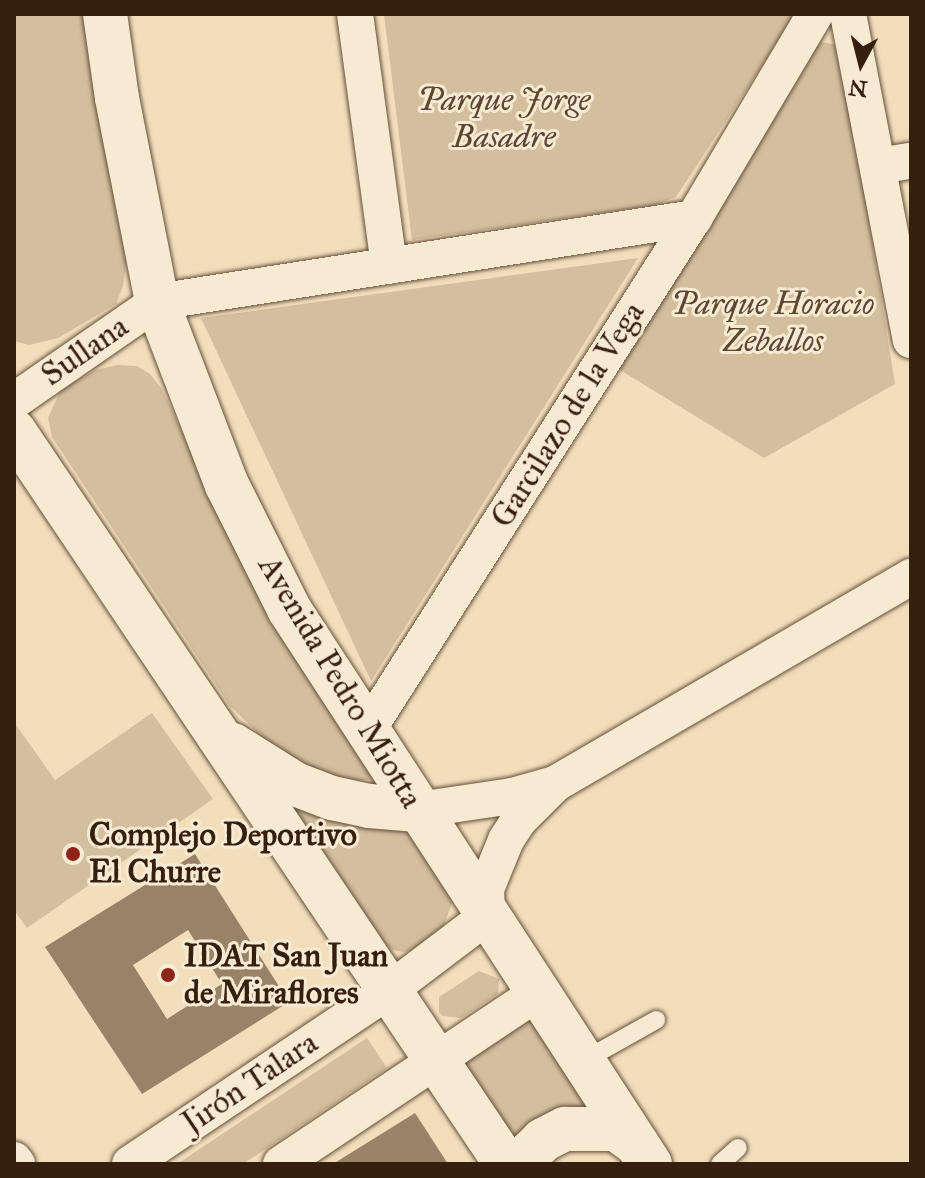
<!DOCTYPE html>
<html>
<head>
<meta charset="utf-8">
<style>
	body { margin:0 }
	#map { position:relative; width:925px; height:1178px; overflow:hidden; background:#f3debc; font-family:"IM FELL Great Primer",serif }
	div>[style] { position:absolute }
	.green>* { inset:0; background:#d3be9e }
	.building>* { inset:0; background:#988268 }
	.roads { filter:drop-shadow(0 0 2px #644f3a) drop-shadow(0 0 2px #644f3a) }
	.lane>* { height:18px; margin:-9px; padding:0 9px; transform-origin:9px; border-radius:9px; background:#f7ead3 }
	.street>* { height:36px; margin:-18px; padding:0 18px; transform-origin:18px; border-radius:18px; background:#f7ead3 }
	.secondary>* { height:44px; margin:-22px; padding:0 22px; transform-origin:22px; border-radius:22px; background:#f7ead3 }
	.dots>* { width:22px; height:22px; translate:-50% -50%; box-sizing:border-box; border:4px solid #f7ead3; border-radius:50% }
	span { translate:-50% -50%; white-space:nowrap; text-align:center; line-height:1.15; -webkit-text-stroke:6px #f7ead3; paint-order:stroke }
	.park-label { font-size:32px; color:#5c4732; font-style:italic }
	.street-label { font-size:32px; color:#351f0e }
	.poi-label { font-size:32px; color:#351f0e; font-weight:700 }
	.left { translate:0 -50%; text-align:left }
	.frame { position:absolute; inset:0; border:16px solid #351f0e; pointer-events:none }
	.north { position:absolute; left:821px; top:24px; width:80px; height:80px; -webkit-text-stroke:6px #f7ead3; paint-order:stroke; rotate:187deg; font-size:22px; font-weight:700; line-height:32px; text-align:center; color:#351f0e }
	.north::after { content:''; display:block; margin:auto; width:28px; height:36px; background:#351f0e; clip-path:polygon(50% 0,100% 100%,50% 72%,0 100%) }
</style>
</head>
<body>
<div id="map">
	<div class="green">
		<div style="clip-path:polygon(14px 14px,83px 14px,128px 249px,123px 286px,116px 304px,58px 338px,29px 345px,14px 341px)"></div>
		<div style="clip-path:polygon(384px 14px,796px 14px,676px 197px,655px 205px,412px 240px)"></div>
		<div style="clip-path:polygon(819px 42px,834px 44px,842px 53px,895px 384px,764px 458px,615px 367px)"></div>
		<div style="clip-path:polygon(638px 258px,371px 681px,201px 318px)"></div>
		<div style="clip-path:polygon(117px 365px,137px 366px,150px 374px,162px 389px,206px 483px,375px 779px,351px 781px,308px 766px,266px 741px,230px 706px,52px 437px,48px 418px,61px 389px,96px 370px)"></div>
		<div style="clip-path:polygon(152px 713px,213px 799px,27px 928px,14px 910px,14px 722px,55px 780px)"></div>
		<div style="clip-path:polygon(288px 803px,412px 829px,453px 900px,442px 931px,420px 948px,404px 952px,392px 950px,379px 941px)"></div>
		<div style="clip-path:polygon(479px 971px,499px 979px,498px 994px,461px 1018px,443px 1016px,439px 1012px,439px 997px)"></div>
		<div style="clip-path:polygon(532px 1012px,598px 1118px,523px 1153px,459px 1059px)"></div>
		<div style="clip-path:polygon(367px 1038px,387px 1068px,243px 1164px,177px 1164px)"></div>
	</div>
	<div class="building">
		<div style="clip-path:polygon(evenodd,195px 854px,289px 1002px,142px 1094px,45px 947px,195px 854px,188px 930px,222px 984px,167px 1019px,133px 965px,188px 930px)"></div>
		<div style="clip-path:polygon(415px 1113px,448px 1164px,333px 1164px)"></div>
	</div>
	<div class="roads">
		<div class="lane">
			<div style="left:583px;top:1061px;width:84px;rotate:-29.3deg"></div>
			<div style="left:720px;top:1164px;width:24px;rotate:-42deg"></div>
		</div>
		<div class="street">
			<div style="left:355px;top:14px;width:254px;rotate:82.3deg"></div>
			<div style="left:848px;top:14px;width:332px;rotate:79.1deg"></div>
			<div style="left:878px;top:166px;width:33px;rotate:-9deg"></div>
			<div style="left:14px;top:401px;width:174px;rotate:-34.7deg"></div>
			<div style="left:157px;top:302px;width:544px;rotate:-8.89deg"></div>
			<div style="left:367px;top:731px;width:608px;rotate:-57.49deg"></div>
			<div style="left:694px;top:218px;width:237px;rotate:-59.3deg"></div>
			<div style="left:418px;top:810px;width:95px;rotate:-8.5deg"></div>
			<div style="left:512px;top:796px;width:45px;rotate:-15.6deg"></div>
			<div style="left:555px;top:784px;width:412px;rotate:-30.2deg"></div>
			<div style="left:14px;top:1160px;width:5px;rotate:53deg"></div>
			<div style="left:130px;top:1164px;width:314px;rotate:-33.8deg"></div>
			<div style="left:391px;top:989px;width:121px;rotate:-37.2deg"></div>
			<div style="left:487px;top:916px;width:27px;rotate:-92deg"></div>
			<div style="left:486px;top:889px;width:53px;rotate:-67.8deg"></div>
			<div style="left:506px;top:840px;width:24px;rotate:-57deg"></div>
			<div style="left:519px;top:820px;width:51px;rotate:-45deg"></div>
			<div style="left:281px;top:1164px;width:310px;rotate:-33.7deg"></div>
		</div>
		<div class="secondary">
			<div style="left:105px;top:14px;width:85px;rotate:81.9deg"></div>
			<div style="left:117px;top:98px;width:208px;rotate:78.9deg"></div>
			<div style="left:157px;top:302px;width:196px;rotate:69.1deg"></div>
			<div style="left:227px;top:485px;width:139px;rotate:63.4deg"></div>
			<div style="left:289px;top:609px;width:662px;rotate:56.96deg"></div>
			<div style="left:14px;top:431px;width:883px;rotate:56.13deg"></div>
			<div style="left:233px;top:745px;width:73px;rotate:32.2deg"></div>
			<div style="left:295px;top:784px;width:40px;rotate:21deg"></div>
			<div style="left:332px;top:798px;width:38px;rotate:12deg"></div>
			<div style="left:369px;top:806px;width:49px;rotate:4.7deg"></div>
			<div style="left:529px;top:1164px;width:12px;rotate:-81deg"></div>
			<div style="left:531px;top:1152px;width:17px;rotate:-45deg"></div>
			<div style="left:543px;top:1140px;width:25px;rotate:-27deg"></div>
			<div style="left:565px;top:1129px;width:51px"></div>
			<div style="left:616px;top:1129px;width:26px;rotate:36deg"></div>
		</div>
	</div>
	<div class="dots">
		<div style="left:73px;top:854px;background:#8f2418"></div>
		<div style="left:168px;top:975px;background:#8f2418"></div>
	</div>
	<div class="park-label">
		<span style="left:504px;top:119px">Parque Jorge<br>Basadre</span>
		<span style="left:773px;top:323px">Parque Horacio<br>Zeballos</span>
	</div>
	<div class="street-label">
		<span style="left:85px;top:351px;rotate:-35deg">Sullana</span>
		<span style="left:568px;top:415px;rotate:-58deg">Garcilazo de la Vega</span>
		<span style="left:340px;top:682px;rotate:59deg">Avenida Pedro Miotta</span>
		<span style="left:250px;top:1083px;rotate:-34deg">Jirón Talara</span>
	</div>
	<div class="poi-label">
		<span class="left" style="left:89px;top:854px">Complejo Deportivo<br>El Churre</span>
		<span class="left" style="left:184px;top:975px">IDAT San Juan<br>de Miraflores</span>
	</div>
	<div class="frame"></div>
	<div class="north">N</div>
</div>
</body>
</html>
